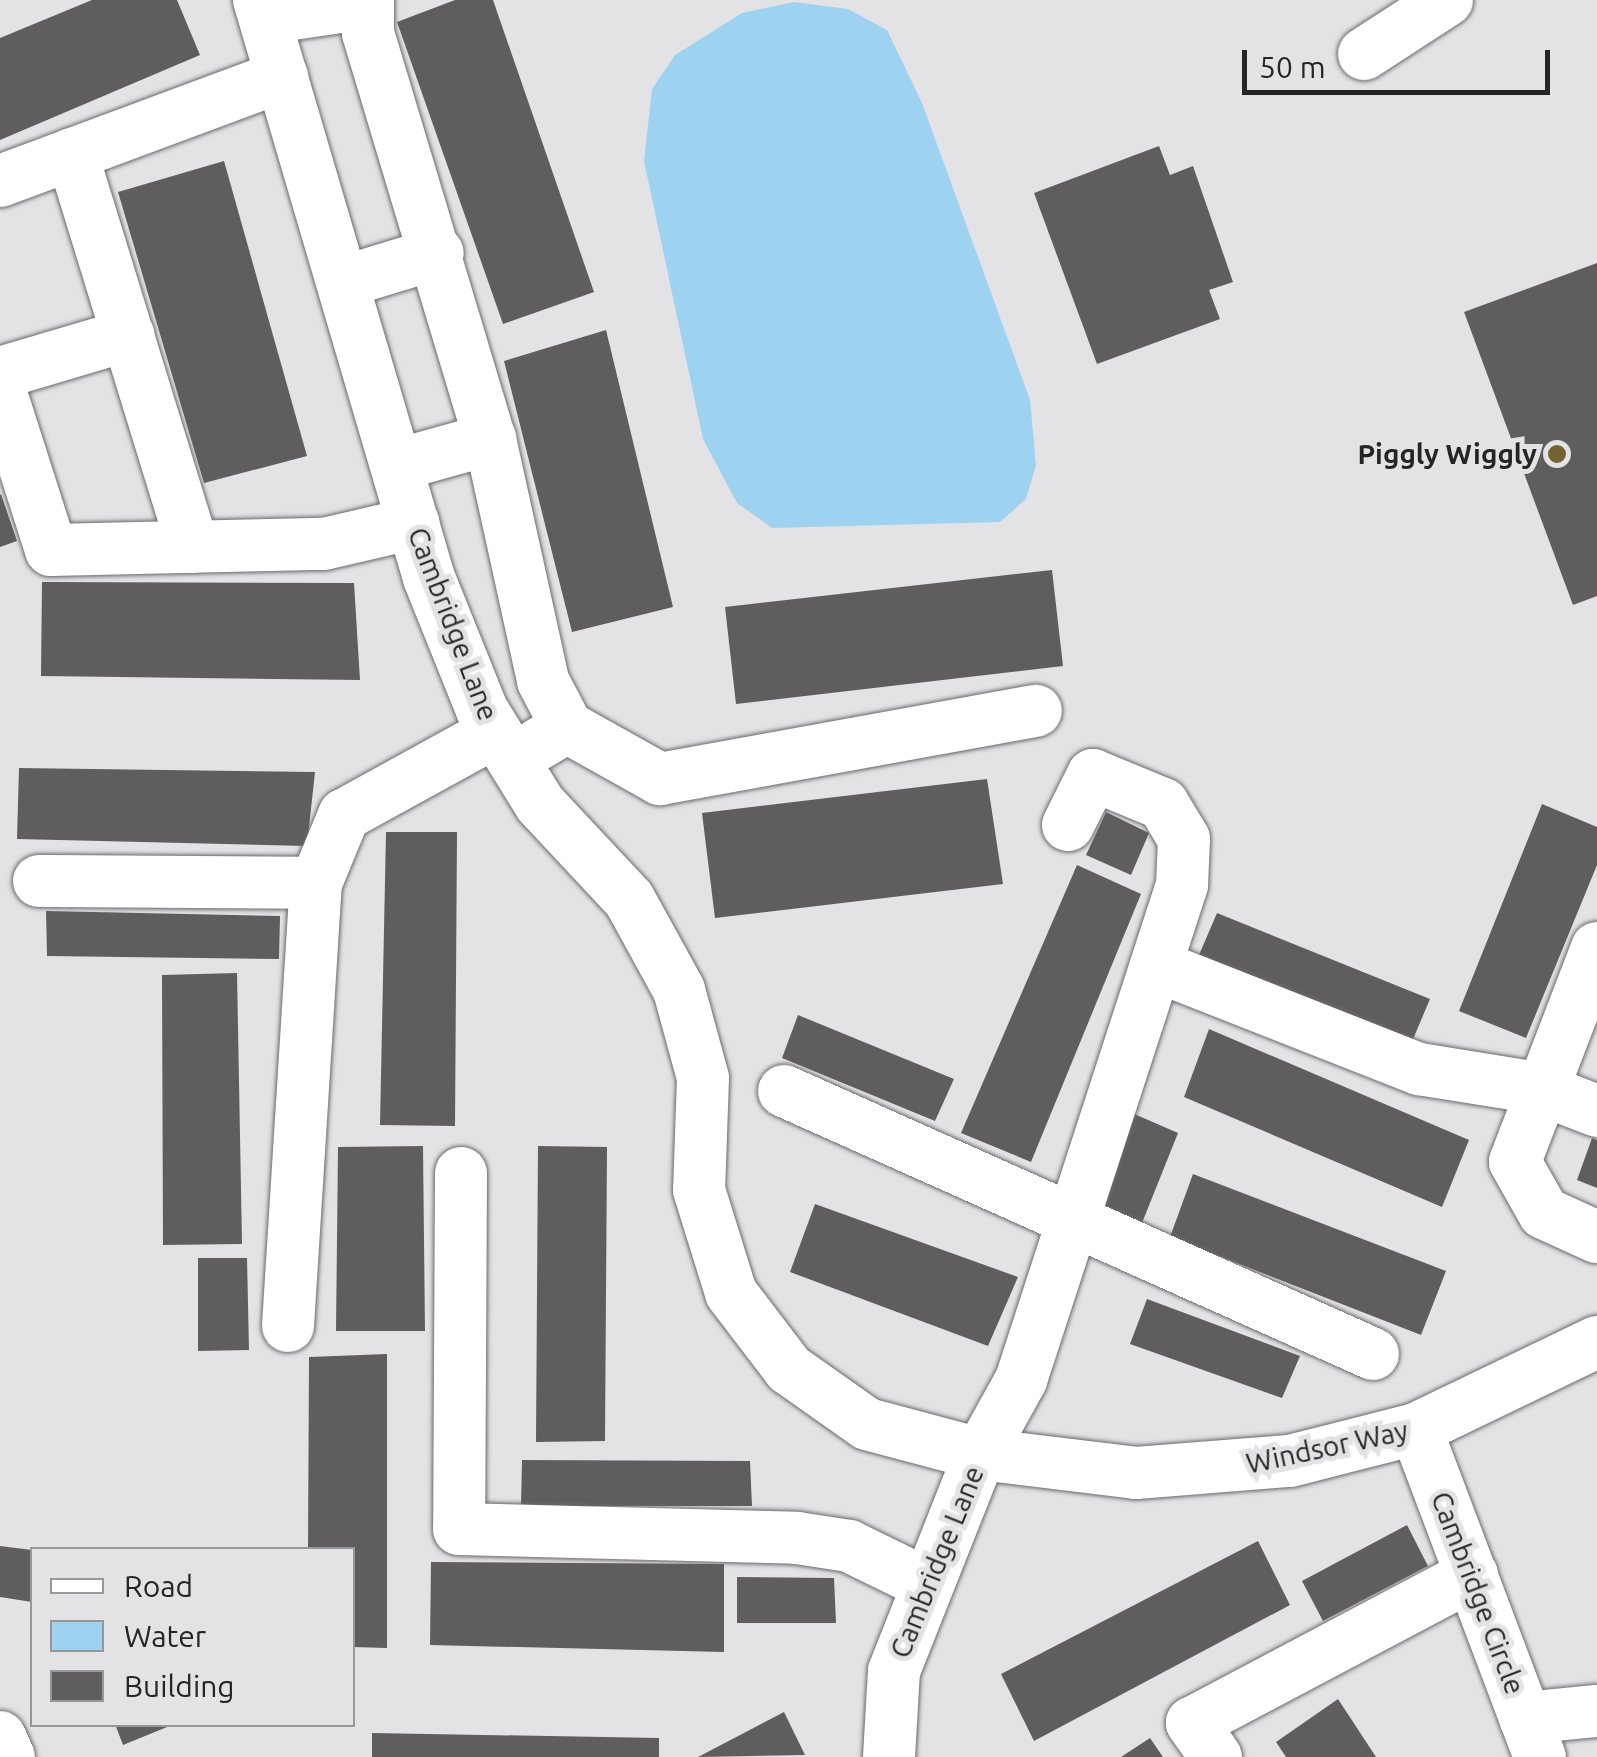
<!DOCTYPE html>
<html>
<head>
<meta charset="utf-8">
<style>
	body { margin:0 }
	#map { position:relative; width:1597px; height:1757px; overflow:hidden; background:#e3e3e6; font-family:Ubuntu,sans-serif }
	div>[style] { position:absolute }
	.water>* { inset:0; background:#9dd2f1 }
	.building>* { inset:0; background:#605d5f }
	.roads { filter:drop-shadow(0 0 2px #6a696c) drop-shadow(0 0 2px #6a696c) }
	.minor>* { height:52px; margin:-26px; padding:0 26px; transform-origin:26px; border-radius:26px; background:#fff }
	.dots>* { width:28px; height:28px; translate:-50% -50%; box-sizing:border-box; border:5px solid #e3e3e6; border-radius:50% }
	span { translate:-50% -50%; white-space:nowrap; text-align:center; line-height:1.15; -webkit-text-stroke:10px #e3e3e6; paint-order:stroke }
	.poi-label { font-size:28px; color:#252526; font-weight:700 }
	.right { translate:-100% -50%; text-align:right }
	.street-label { font-size:28px; color:#252526 }
	.legend { position:absolute; left:30px; top:1547px; width:325px; height:180px; box-sizing:border-box; background:#e3e3e6; border:2px solid #979799; margin:0; padding:12px 18px; list-style:none; font-size:30px; color:#252526 }
	.legend li { display:flex; align-items:center; gap:20px; height:50px }
	.legend b { width:50px; border:2px solid #979799 }
	.scale { position:absolute; left:1242px; top:50px; width:308px; height:45px; box-sizing:border-box; border:5px solid #252526; border-top:0; padding-left:12px; font-size:30px; line-height:35px; white-space:nowrap; color:#252526; -webkit-text-stroke:8px #e3e3e6; paint-order:stroke }
</style>
</head>
<body>
<div id="map">
	<div class="water">
		<div style="clip-path:polygon(794px 2px,848px 9px,887px 30px,922px 103px,1030px 400px,1036px 465px,1026px 499px,1000px 522px,772px 528px,737px 503px,703px 439px,644px 161px,652px 89px,675px 55px,742px 13px)"></div>
	</div>
	<div class="building">
		<div style="clip-path:polygon(92px 0,177px 0,200px 55px,0 140px,0 38px)"></div>
		<div style="clip-path:polygon(455px 0,493px 0,594px 292px,503px 324px,397px 22px)"></div>
		<div style="clip-path:polygon(1159px 146px,1170px 175px,1193px 166px,1233px 282px,1209px 290px,1220px 319px,1097px 364px,1034px 193px)"></div>
		<div style="clip-path:polygon(224px 161px,307px 456px,204px 483px,118px 192px)"></div>
		<div style="clip-path:polygon(1597px 263px,1597px 596px,1573px 605px,1464px 312px)"></div>
		<div style="clip-path:polygon(606px 330px,673px 607px,572px 632px,504px 361px)"></div>
		<div style="clip-path:polygon(1px 494px,17px 541px,0 547px,0 495px)"></div>
		<div style="clip-path:polygon(1052px 570px,1063px 666px,736px 704px,725px 607px)"></div>
		<div style="clip-path:polygon(42px 582px,354px 583px,360px 680px,41px 676px)"></div>
		<div style="clip-path:polygon(19px 768px,315px 772px,307px 846px,17px 839px)"></div>
		<div style="clip-path:polygon(987px 779px,1003px 884px,715px 918px,702px 813px)"></div>
		<div style="clip-path:polygon(1542px 804px,1597px 827px,1597px 865px,1526px 1038px,1459px 1011px)"></div>
		<div style="clip-path:polygon(1106px 812px,1149px 833px,1131px 875px,1086px 855px)"></div>
		<div style="clip-path:polygon(386px 832px,457px 832px,455px 1126px,380px 1125px)"></div>
		<div style="clip-path:polygon(1077px 865px,1141px 894px,1031px 1162px,961px 1133px)"></div>
		<div style="clip-path:polygon(46px 911px,280px 916px,279px 959px,47px 956px)"></div>
		<div style="clip-path:polygon(1217px 913px,1430px 999px,1411px 1044px,1199px 955px)"></div>
		<div style="clip-path:polygon(237px 973px,242px 1244px,163px 1245px,162px 975px)"></div>
		<div style="clip-path:polygon(798px 1015px,954px 1079px,935px 1121px,782px 1058px)"></div>
		<div style="clip-path:polygon(1209px 1029px,1469px 1140px,1442px 1207px,1184px 1097px)"></div>
		<div style="clip-path:polygon(1132px 1113px,1178px 1133px,1142px 1223px,1095px 1203px)"></div>
		<div style="clip-path:polygon(1592px 1138px,1597px 1140px,1597px 1188px,1577px 1180px)"></div>
		<div style="clip-path:polygon(423px 1146px,425px 1331px,336px 1331px,338px 1147px)"></div>
		<div style="clip-path:polygon(538px 1146px,607px 1147px,605px 1441px,536px 1442px)"></div>
		<div style="clip-path:polygon(1193px 1174px,1446px 1271px,1421px 1335px,1170px 1237px)"></div>
		<div style="clip-path:polygon(815px 1204px,1018px 1277px,988px 1346px,790px 1272px)"></div>
		<div style="clip-path:polygon(198px 1258px,247px 1258px,249px 1350px,198px 1351px)"></div>
		<div style="clip-path:polygon(1147px 1299px,1300px 1356px,1282px 1398px,1130px 1344px)"></div>
		<div style="clip-path:polygon(387px 1354px,387px 1648px,352px 1647px,352px 1550px,308px 1550px,309px 1357px)"></div>
		<div style="clip-path:polygon(522px 1460px,750px 1461px,752px 1506px,521px 1506px)"></div>
		<div style="clip-path:polygon(1407px 1525px,1428px 1566px,1323px 1621px,1302px 1581px)"></div>
		<div style="clip-path:polygon(1258px 1541px,1290px 1605px,1034px 1741px,1001px 1674px)"></div>
		<div style="clip-path:polygon(0 1546px,32px 1550px,32px 1602px,0 1597px)"></div>
		<div style="clip-path:polygon(431px 1562px,724px 1564px,724px 1652px,430px 1645px)"></div>
		<div style="clip-path:polygon(737px 1577px,834px 1578px,836px 1623px,737px 1623px)"></div>
		<div style="clip-path:polygon(1338px 1699px,1376px 1757px,1286px 1757px,1276px 1742px)"></div>
		<div style="clip-path:polygon(784px 1712px,805px 1755px,698px 1757px)"></div>
		<div style="clip-path:polygon(115px 1724px,172px 1724px,172px 1725px,123px 1745px)"></div>
		<div style="clip-path:polygon(372px 1733px,659px 1738px,659px 1757px,372px 1757px)"></div>
		<div style="clip-path:polygon(1150px 1738px,1163px 1757px,1121px 1757px)"></div>
	</div>
	<div class="roads">
		<div class="minor">
			<div style="left:259px;top:0;width:602px;rotate:73.61deg"></div>
			<div style="left:429px;top:578px;width:142px;rotate:68.1deg"></div>
			<div style="left:482px;top:710px;width:110px;rotate:58.3deg"></div>
			<div style="left:540px;top:804px;width:130px;rotate:46.9deg"></div>
			<div style="left:629px;top:899px;width:104px;rotate:61.2deg"></div>
			<div style="left:679px;top:990px;width:91px;rotate:74.7deg"></div>
			<div style="left:703px;top:1078px;width:112px;rotate:92deg"></div>
			<div style="left:699px;top:1190px;width:108px;rotate:72.7deg"></div>
			<div style="left:731px;top:1293px;width:96px;rotate:52.7deg"></div>
			<div style="left:789px;top:1369px;width:95px;rotate:35.2deg"></div>
			<div style="left:867px;top:1424px;width:117px;rotate:14.9deg"></div>
			<div style="left:980px;top:1454px;width:157px;rotate:6.9deg"></div>
			<div style="left:1136px;top:1473px;width:154px;rotate:-4.5deg"></div>
			<div style="left:1290px;top:1461px;width:130px;rotate:-14.3deg"></div>
			<div style="left:1416px;top:1429px;width:201px;rotate:-25.7deg"></div>
			<div style="left:368px;top:0;width:33px;rotate:90deg"></div>
			<div style="left:368px;top:33px;width:424px;rotate:73.3deg"></div>
			<div style="left:490px;top:439px;width:248px;rotate:77.6deg"></div>
			<div style="left:543px;top:681px;width:52px;rotate:62.4deg"></div>
			<div style="left:265px;top:18px;width:104px;rotate:-8.3deg"></div>
			<div style="left:1364px;top:54px;width:99px;rotate:-33deg"></div>
			<div style="left:72px;top:154px;width:411px;rotate:72.9deg"></div>
			<div style="left:0;top:181px;width:301px;rotate:-20.4deg"></div>
			<div style="left:343px;top:282px;width:99px;rotate:-17deg"></div>
			<div style="left:0;top:373px;width:134px;rotate:-16.5deg"></div>
			<div style="left:0;top:390px;width:168px;rotate:72.3deg"></div>
			<div style="left:51px;top:550px;width:273px;rotate:-1.3deg"></div>
			<div style="left:324px;top:544px;width:92px;rotate:-13.1deg"></div>
			<div style="left:397px;top:465px;width:97px;rotate:-15.6deg"></div>
			<div style="left:537px;top:745px;width:35px;rotate:-31deg"></div>
			<div style="left:567px;top:727px;width:107px;rotate:29.2deg"></div>
			<div style="left:660px;top:779px;width:382px;rotate:-10.3deg"></div>
			<div style="left:39px;top:881px;width:277px;rotate:0.4deg"></div>
			<div style="left:1597px;top:948px;width:229px;rotate:111deg"></div>
			<div style="left:1515px;top:1162px;width:59px;rotate:60.4deg"></div>
			<div style="left:1544px;top:1213px;width:58px;rotate:24.4deg"></div>
			<div style="left:1157px;top:966px;width:282px;rotate:21.5deg"></div>
			<div style="left:1419px;top:1069px;width:121px;rotate:9.1deg"></div>
			<div style="left:1538px;top:1088px;width:63px;rotate:21.3deg"></div>
			<div style="left:784px;top:1091px;width:645px;rotate:24.06deg"></div>
			<div style="left:461px;top:1173px;width:356px;rotate:90.3deg"></div>
			<div style="left:459px;top:1529px;width:338px;rotate:1.5deg"></div>
			<div style="left:797px;top:1538px;width:53px;rotate:8.7deg"></div>
			<div style="left:849px;top:1546px;width:87px;rotate:26deg"></div>
			<div style="left:288px;top:1326px;width:444px;rotate:-86.4deg"></div>
			<div style="left:316px;top:883px;width:74px;rotate:-67.6deg"></div>
			<div style="left:344px;top:815px;width:172px;rotate:-28.8deg"></div>
			<div style="left:1416px;top:1429px;width:351px;rotate:69.3deg"></div>
			<div style="left:1525px;top:1718px;width:72px;rotate:-5.6deg"></div>
			<div style="left:0;top:1737px;width:22px;rotate:66deg"></div>
			<div style="left:889px;top:1757px;width:86px;rotate:-86.7deg"></div>
			<div style="left:894px;top:1671px;width:233px;rotate:-68.4deg"></div>
			<div style="left:980px;top:1454px;width:85px;rotate:-61deg"></div>
			<div style="left:1021px;top:1380px;width:521px;rotate:-71.98deg"></div>
			<div style="left:1182px;top:885px;width:46px;rotate:-87.5deg"></div>
			<div style="left:1184px;top:839px;width:41px;rotate:-121deg"></div>
			<div style="left:1163px;top:804px;width:76px;rotate:-157.5deg"></div>
			<div style="left:1093px;top:775px;width:56px;rotate:116.6deg"></div>
			<div style="left:1216px;top:1757px;width:42px;rotate:-125.2deg"></div>
			<div style="left:1192px;top:1723px;width:317px;rotate:-27.9deg"></div>
		</div>
	</div>
	<div class="dots">
		<div style="left:1557px;top:454px;background:#736432"></div>
	</div>
	<div class="poi-label">
		<span class="right" style="left:1537px;top:454px">Piggly Wiggly</span>
	</div>
	<div class="street-label">
		<span style="left:453px;top:624px;rotate:69deg">Cambridge Lane</span>
		<span style="left:1327px;top:1447px;rotate:-12deg">Windsor Way</span>
		<span style="left:937px;top:1562px;rotate:-68deg">Cambridge Lane</span>
		<span style="left:1478px;top:1593px;rotate:69deg">Cambridge Circle</span>
	</div>
	<ul class="legend">
	<li><b style="height:12px;background:#fff"></b>Road</li>
	<li><b style="height:28px;background:#9dd2f1"></b>Water</li>
	<li><b style="height:28px;background:#605d5f"></b>Building</li>
	</ul>
	<div class="scale">50 m</div>
</div>
</body>
</html>
